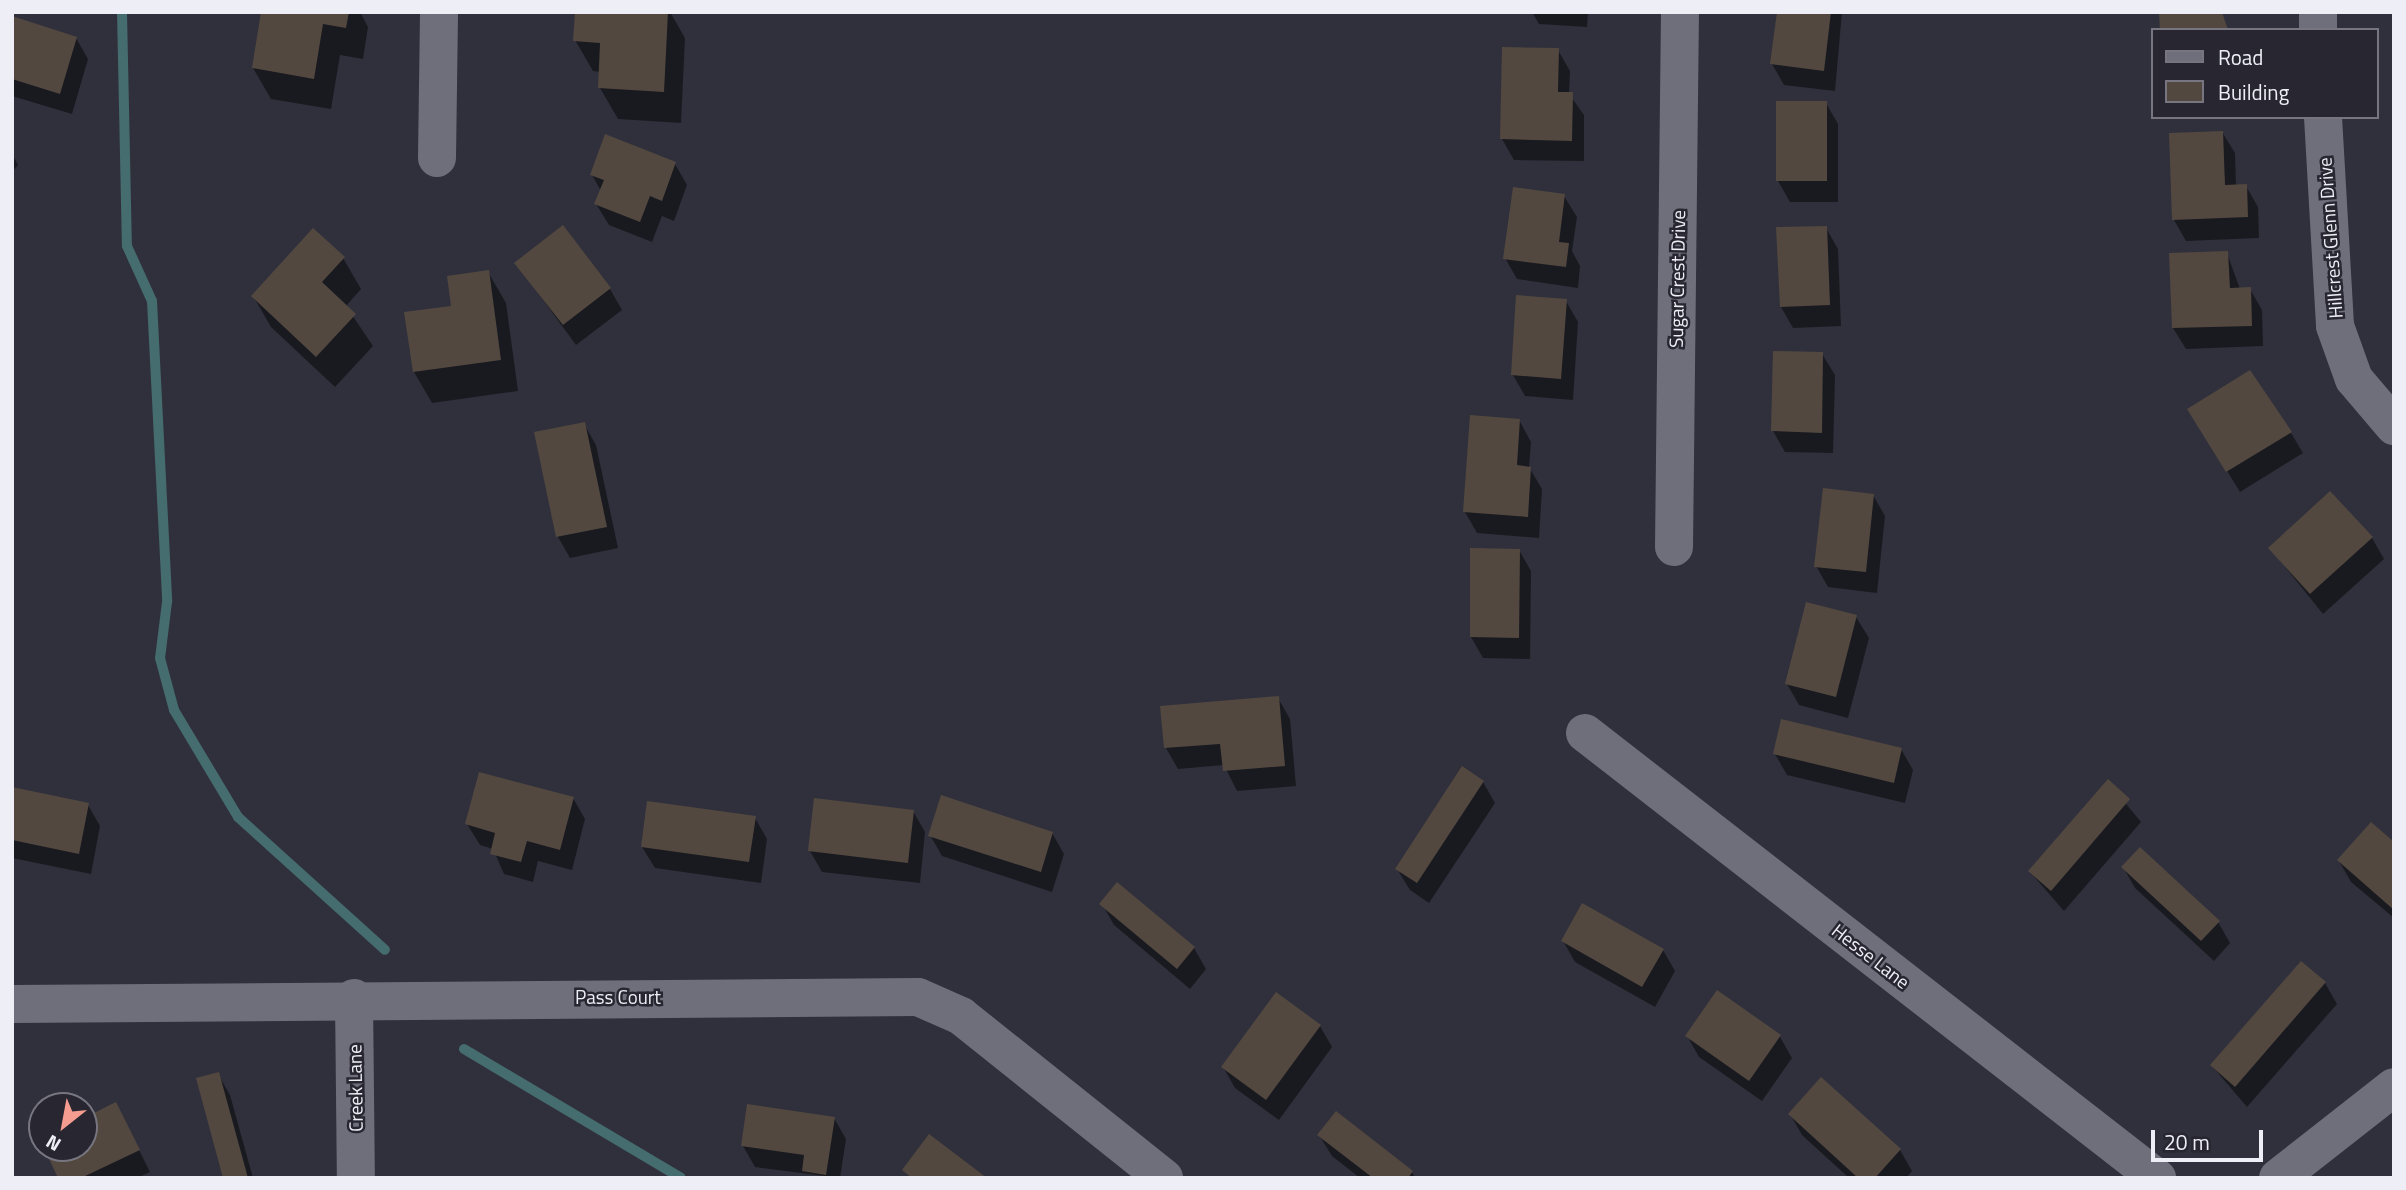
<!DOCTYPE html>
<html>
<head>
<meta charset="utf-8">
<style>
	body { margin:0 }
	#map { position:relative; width:2406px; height:1190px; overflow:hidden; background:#30303c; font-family:"Titillium Web",sans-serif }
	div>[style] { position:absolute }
	.shadow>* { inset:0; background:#0007 }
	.stream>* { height:10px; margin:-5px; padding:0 5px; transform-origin:5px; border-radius:5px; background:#456c6e }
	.building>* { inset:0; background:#52483f }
	.minor>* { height:38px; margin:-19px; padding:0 19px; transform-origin:19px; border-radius:19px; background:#6f6f7c }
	span { translate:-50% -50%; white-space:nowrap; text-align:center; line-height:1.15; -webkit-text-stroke:5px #272631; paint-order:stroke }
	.street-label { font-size:19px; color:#eeeef6 }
	.frame { position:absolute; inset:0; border:14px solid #eeeef6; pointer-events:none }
	.legend { position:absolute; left:2151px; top:28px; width:228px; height:91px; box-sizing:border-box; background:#272631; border:2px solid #777680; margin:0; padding:9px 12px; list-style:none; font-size:21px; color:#eeeef6 }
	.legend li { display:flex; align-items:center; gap:14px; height:35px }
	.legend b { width:35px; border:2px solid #777680 }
	.north { position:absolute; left:28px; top:1092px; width:70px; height:70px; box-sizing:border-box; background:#272631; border:2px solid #777680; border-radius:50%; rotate:211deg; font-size:19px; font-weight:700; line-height:28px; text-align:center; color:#eeeef6 }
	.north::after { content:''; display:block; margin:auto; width:24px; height:32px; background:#f59c91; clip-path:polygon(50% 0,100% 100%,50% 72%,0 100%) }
	.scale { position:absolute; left:2151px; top:1130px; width:112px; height:32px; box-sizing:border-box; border:4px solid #eeeef6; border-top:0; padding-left:9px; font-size:21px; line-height:24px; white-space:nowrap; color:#eeeef6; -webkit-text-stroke:5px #272631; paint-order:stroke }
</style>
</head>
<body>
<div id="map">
	<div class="shadow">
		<div style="clip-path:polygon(263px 12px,360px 12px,368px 27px,363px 59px,340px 55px,331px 109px,271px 99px,253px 68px)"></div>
		<div style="clip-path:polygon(576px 12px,670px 12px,685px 38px,681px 123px,618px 119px,600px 88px,601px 72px,593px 71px,575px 40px)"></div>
		<div style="clip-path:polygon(1532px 12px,1588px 12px,1587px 27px,1539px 24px)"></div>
		<div style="clip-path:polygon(1779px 12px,1842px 12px,1835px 91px,1784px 85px,1772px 64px)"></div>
		<div style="clip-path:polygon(12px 18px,76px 38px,88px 59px,72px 114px,12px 96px)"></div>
		<div style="clip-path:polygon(1558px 50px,1570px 71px,1569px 94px,1584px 115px,1584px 161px,1514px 160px,1502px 139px)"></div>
		<div style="clip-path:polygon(1826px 103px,1838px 124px,1838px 202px,1790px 202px,1778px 181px)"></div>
		<div style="clip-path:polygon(2222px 132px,2235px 153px,2236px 186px,2246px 186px,2258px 207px,2259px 238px,2186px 241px,2174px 220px)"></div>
		<div style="clip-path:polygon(12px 154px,18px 165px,12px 172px)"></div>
		<div style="clip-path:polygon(675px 164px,687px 185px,674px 221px,662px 216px,652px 242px,609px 225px,596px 204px,601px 191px,592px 175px)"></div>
		<div style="clip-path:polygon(1564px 196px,1577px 217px,1572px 251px,1580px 266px,1578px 288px,1517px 279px,1505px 258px)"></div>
		<div style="clip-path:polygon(1826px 228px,1838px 249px,1841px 326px,1793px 328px,1781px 307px)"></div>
		<div style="clip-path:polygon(2227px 253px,2240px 289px,2250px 289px,2262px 310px,2263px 346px,2186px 349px,2173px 328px)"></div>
		<div style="clip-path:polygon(343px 258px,361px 289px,346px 306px,373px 346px,335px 387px,271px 327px,253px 296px)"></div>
		<div style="clip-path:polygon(516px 263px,610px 289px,622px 310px,576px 345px)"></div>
		<div style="clip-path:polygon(488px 272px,506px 303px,518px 391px,432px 403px,414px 372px)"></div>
		<div style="clip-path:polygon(1566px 301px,1578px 322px,1573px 400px,1525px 396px,1513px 375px)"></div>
		<div style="clip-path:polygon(1822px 354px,1835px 375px,1833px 453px,1785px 452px,1773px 431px)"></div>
		<div style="clip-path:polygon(1519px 420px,1531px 442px,1529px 467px,1542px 489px,1539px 538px,1477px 533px,1465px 512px)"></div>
		<div style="clip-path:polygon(584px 424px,596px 445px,618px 548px,570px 558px,558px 537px)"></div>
		<div style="clip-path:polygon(2202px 430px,2291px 433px,2303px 453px,2240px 492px)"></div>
		<div style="clip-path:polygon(1873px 495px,1885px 516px,1877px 593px,1828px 587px,1816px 566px)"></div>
		<div style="clip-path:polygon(2372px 538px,2384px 559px,2323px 614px,2270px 548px)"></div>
		<div style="clip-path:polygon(1519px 550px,1531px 571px,1530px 659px,1483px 658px,1471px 637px)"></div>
		<div style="clip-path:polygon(1856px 617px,1869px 638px,1848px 718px,1799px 705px,1787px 684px)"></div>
		<div style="clip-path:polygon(1278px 698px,1290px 719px,1296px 786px,1237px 791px,1224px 765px,1178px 769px,1166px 748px)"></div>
		<div style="clip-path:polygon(1901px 749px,1913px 770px,1905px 803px,1787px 775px,1775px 754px)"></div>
		<div style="clip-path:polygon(1463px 769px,1483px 782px,1495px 803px,1429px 903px,1410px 890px,1397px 869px)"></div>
		<div style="clip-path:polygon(2108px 782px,2141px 822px,2064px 911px,2030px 872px)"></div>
		<div style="clip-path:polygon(12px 789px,88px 805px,100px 826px,91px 874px,12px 858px)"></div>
		<div style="clip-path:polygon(573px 798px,585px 819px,572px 870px,538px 861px,533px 882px,504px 874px,493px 849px,480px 845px,467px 824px)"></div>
		<div style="clip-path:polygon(913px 811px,925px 832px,920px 883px,822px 872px,810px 851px)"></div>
		<div style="clip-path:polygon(755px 818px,767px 839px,761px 883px,655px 868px,642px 847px)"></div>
		<div style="clip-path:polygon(1052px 833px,1064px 854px,1052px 892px,942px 856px,930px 835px)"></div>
		<div style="clip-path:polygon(2394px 844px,2394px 918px,2351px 882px,2339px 861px)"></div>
		<div style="clip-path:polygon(2123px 867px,2218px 922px,2230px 943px,2214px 961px,2135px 888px)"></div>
		<div style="clip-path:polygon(1102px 904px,1194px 948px,1206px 969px,1190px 989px,1114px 925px)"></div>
		<div style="clip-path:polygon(1563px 941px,1663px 950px,1675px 971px,1655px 1007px,1575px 962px)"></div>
		<div style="clip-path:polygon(2325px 983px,2337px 1004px,2247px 1107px,2212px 1066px)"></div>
		<div style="clip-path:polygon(1320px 1026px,1332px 1047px,1279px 1120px,1235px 1088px,1223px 1067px)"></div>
		<div style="clip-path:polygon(1687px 1036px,1780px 1037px,1792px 1058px,1762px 1101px,1699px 1057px)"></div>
		<div style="clip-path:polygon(218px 1074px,230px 1095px,253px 1178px,225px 1178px)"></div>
		<div style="clip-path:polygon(116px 1104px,150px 1172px,137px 1178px,60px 1178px,46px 1148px,84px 1148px,84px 1120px)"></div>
		<div style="clip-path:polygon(1790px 1114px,1900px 1150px,1912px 1171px,1906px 1178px,1849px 1178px,1802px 1135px)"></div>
		<div style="clip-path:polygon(834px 1118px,846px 1139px,840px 1178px,755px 1167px,743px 1146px)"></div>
		<div style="clip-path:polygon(1319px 1135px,1412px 1172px,1415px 1178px,1360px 1178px,1332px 1156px)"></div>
	</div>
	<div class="stream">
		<div style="left:122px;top:12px;width:234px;rotate:88.8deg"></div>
		<div style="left:127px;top:246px;width:60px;rotate:65.6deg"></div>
		<div style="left:152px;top:301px;width:301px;rotate:87.1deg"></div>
		<div style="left:167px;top:602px;width:56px;rotate:97.1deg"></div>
		<div style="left:160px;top:658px;width:54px;rotate:74.9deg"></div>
		<div style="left:174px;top:710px;width:125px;rotate:59.1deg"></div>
		<div style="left:238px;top:817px;width:198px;rotate:42.1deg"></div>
		<div style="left:464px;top:1049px;width:252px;rotate:30.7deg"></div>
	</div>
	<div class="building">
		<div style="clip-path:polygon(261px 12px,349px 12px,346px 28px,323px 24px,314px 79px,252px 68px)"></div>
		<div style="clip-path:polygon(575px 12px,668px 12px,664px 92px,598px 88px,600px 43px,573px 41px)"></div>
		<div style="clip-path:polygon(1777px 12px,1831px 12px,1824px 71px,1770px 64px)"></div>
		<div style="clip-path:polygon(2177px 12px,2222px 12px,2228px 30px,2160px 30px,2159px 13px)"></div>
		<div style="clip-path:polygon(12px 16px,77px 37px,60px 94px,12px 79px)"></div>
		<div style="clip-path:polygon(1502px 47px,1559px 48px,1558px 92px,1573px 92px,1572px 141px,1500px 139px)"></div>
		<div style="clip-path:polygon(1776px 101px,1827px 101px,1827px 181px,1776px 181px)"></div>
		<div style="clip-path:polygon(2223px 131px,2225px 185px,2247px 184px,2248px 217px,2172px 220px,2169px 133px)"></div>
		<div style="clip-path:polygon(605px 134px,676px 162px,662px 201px,650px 196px,640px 222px,594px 204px,604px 180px,590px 175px)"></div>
		<div style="clip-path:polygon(1513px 187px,1565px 194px,1559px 242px,1569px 243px,1566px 267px,1503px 259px)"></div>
		<div style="clip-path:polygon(563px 225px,611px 288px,563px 325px,514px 263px)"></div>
		<div style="clip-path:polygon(1827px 226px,1830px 305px,1780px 307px,1776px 227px)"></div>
		<div style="clip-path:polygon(313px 228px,345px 257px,322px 282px,356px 314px,316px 357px,251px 296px)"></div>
		<div style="clip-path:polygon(2228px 251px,2230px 288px,2251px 287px,2252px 326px,2172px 328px,2169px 253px)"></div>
		<div style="clip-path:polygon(489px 270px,501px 360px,413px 372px,404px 312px,451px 306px,447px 276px)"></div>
		<div style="clip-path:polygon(1516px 295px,1567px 299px,1561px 379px,1511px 375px)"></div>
		<div style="clip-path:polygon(1773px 351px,1823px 352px,1822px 433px,1771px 431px)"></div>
		<div style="clip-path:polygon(2250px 370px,2292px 432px,2226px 472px,2187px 409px)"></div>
		<div style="clip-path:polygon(1470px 415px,1520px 419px,1517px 465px,1531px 467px,1528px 517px,1463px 512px)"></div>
		<div style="clip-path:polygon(585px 422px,607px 527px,556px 537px,534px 432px)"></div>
		<div style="clip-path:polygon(1823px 488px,1874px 494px,1866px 572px,1814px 567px)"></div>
		<div style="clip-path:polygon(2330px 491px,2373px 537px,2310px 594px,2268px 548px)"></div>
		<div style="clip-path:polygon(1470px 548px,1520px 549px,1519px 638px,1470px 637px)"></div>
		<div style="clip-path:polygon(1806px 602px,1857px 615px,1836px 697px,1785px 684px)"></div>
		<div style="clip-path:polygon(1279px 696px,1285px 766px,1223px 771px,1220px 744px,1164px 748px,1160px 706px)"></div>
		<div style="clip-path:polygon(1781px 719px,1902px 748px,1894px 783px,1773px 754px)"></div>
		<div style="clip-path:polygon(1462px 766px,1484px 781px,1417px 883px,1395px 869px)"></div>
		<div style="clip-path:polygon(479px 772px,574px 797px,560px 850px,527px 841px,521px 862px,490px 854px,495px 833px,465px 824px)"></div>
		<div style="clip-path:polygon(2108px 779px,2130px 799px,2051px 891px,2028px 871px)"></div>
		<div style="clip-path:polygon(12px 787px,89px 803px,79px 854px,12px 840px)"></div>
		<div style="clip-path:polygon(941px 795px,1053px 832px,1041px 872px,928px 836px)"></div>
		<div style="clip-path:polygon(814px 798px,914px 810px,908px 863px,808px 851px)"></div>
		<div style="clip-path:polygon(647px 801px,756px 816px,749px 862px,641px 847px)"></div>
		<div style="clip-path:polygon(2371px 822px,2394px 842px,2394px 910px,2337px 860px)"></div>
		<div style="clip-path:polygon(2140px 847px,2220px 921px,2201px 941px,2121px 867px)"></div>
		<div style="clip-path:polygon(1117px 882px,1195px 947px,1177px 969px,1099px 904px)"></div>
		<div style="clip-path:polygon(1582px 903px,1664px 949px,1642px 987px,1561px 941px)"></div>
		<div style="clip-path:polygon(2301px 961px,2326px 982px,2235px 1087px,2210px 1065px)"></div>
		<div style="clip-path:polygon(1717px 990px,1781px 1035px,1749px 1081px,1685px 1036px)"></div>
		<div style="clip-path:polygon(1276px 992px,1321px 1025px,1266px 1100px,1221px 1067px)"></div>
		<div style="clip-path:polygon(219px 1072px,248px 1178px,223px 1178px,196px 1078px)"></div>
		<div style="clip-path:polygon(1821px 1077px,1901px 1149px,1875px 1178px,1858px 1178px,1788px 1114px)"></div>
		<div style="clip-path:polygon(116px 1102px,140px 1150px,81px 1178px,58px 1178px,44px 1148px,84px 1148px,84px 1118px)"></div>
		<div style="clip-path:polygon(747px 1104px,835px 1117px,826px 1175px,802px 1171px,804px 1155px,741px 1146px)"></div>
		<div style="clip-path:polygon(1336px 1111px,1413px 1171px,1408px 1178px,1373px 1178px,1317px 1135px)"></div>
		<div style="clip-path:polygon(929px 1134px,987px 1178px,912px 1178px,902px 1170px)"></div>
	</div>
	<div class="minor">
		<div style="left:2318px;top:12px;width:18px;rotate:90deg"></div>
		<div style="left:2323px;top:117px;width:209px;rotate:86.7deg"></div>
		<div style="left:2335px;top:326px;width:56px;rotate:70.3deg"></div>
		<div style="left:2354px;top:379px;width:62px;rotate:49.6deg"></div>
		<div style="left:437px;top:158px;width:146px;rotate:-89.2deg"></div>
		<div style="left:1674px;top:547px;width:535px;rotate:-89.36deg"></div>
		<div style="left:1585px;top:733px;width:725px;rotate:37.88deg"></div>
		<div style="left:354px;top:998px;width:180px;rotate:89.4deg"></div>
		<div style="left:12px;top:1004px;width:906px;rotate:-0.44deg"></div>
		<div style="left:918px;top:997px;width:47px;rotate:23.8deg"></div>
		<div style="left:961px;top:1016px;width:260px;rotate:38.6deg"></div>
		<div style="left:2278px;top:1178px;width:147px;rotate:-38.1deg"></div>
	</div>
	<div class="street-label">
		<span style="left:2330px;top:238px;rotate:-94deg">Hillcrest Glenn Drive</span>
		<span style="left:1677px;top:279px;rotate:-89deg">Sugar Crest Drive</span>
		<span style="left:1871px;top:956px;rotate:38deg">Hesse Lane</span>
		<span style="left:618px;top:997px">Pass Court</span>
		<span style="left:355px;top:1088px;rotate:-91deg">Creek Lane</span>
	</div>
	<div class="frame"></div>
	<ul class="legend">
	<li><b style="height:9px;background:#6f6f7c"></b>Road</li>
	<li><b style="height:19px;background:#52483f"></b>Building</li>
	</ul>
	<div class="north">N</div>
	<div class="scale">20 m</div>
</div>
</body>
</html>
